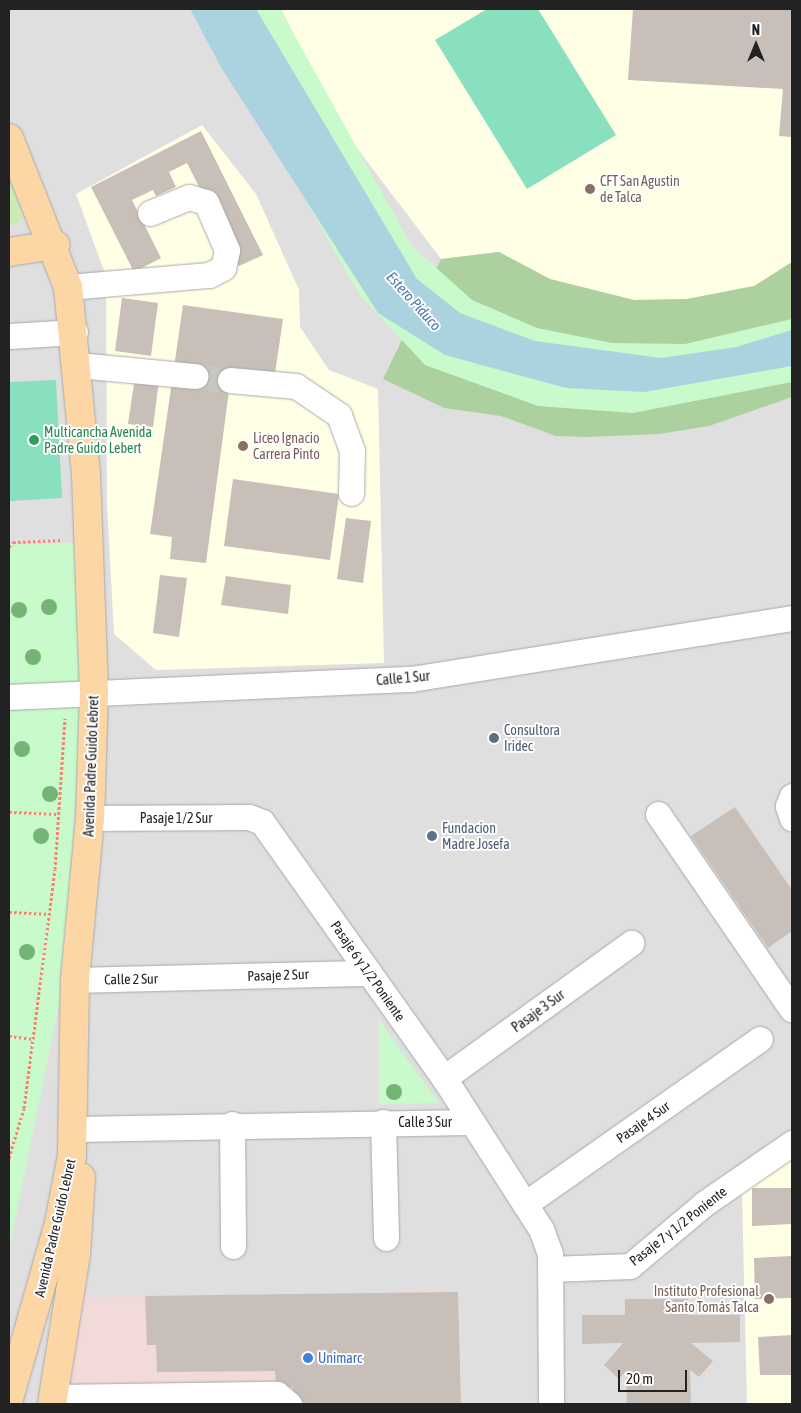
<!DOCTYPE html>
<html>
<head>
<meta charset="utf-8">
<style>
	body { margin:0 }
	#map { position:relative; width:801px; height:1413px; overflow:hidden; background:#f2efe9; font-family:"Asap Condensed",sans-serif }
	div>[style] { position:absolute }
	.residential>* { inset:0; background:#e0dfdf }
	.commercial>* { inset:0; background:#f2dad9 }
	.education>* { inset:0; background:#ffffe5 }
	.grass>* { inset:0; background:#cdebb0 }
	.forest>* { inset:0; background:#add19e }
	.park>* { inset:0; background:#c8facc }
	.pitch>* { inset:0; background:#88e0be }
	.water>* { inset:0; background:#aad3df }
	.building>* { inset:0; background:#c7bfb8 }
	.minor-tunnel>* { height:25px; margin-top:-12.5px; transform-origin:0; background:repeating-linear-gradient(90deg,#c8c6c1 0 25px,transparent 0 37px) }
	.path>* { height:3px; margin-top:-1.5px; transform-origin:0; background:repeating-linear-gradient(90deg,#fa8072 0 2.5px,transparent 0 5px) }
	.roads { filter:drop-shadow(0 0 1px #a9a9a9) drop-shadow(0 0 1px #a9a9a9) }
	.minor>* { height:25px; margin:-12.5px; padding:0 12.5px; transform-origin:12.5px; border-radius:12.5px; background:#fff }
	.major>* { height:28px; margin:-14px; padding:0 14px; transform-origin:14px; border-radius:14px; background:#fcd6a4 }
	.trees>* { width:16px; height:16px; margin:-8px; border-radius:50%; background:#74b475 }
	.dots>* { width:14px; height:14px; translate:-50% -50%; box-sizing:border-box; border:2px solid #fff; border-radius:50% }
	span { translate:-50% -50%; white-space:nowrap; text-align:center; line-height:1.15; -webkit-text-stroke:4px #fff; paint-order:stroke }
	.education-label { font-size:14px; color:#785e54 }
	.left { translate:0 -50%; text-align:left }
	.right { translate:-100% -50%; text-align:right }
	.leisure-label { font-size:14px; color:#27864d }
	.street-label { font-size:14px; color:#222 }
	.service-label { font-size:14px; color:#4e5e75 }
	.shop-label { font-size:14px; color:#366cbe }
	.water-label { font-size:15px; color:#4a7aab; font-style:italic }
	.frame { position:absolute; inset:0; border:10px solid #222; pointer-events:none }
	.north { position:absolute; left:731px; top:20px; width:50px; height:50px; -webkit-text-stroke:4px #fff; paint-order:stroke; rotate:0deg; font-size:14px; font-weight:700; line-height:20px; text-align:center; color:#222 }
	.north::after { content:''; display:block; margin:auto; width:18px; height:22px; background:#222; clip-path:polygon(50% 0,100% 100%,50% 72%,0 100%) }
	.scale { position:absolute; left:618px; top:1370px; width:69px; height:22px; box-sizing:border-box; border:2px solid #222; border-top:0; padding-left:6px; font-size:15px; line-height:18px; white-space:nowrap; color:#222; -webkit-text-stroke:4px #fff; paint-order:stroke }
</style>
</head>
<body>
<div id="map">
	<div class="residential">
		<div style="clip-path:polygon(9px 9px,792px 9px,792px 1404px,9px 1404px)"></div>
	</div>
	<div class="commercial">
		<div style="clip-path:polygon(458px 1292px,461px 1404px,69px 1404px,78px 1297px)"></div>
	</div>
	<div class="education">
		<div style="clip-path:polygon(281px 9px,792px 9px,792px 262px,754px 286px,687px 299px,634px 300px,550px 279px,499px 252px,441px 259px,341px 127px)"></div>
		<div style="clip-path:polygon(202px 125px,256px 194px,299px 290px,300px 327px,329px 370px,378px 389px,384px 663px,156px 670px,114px 634px,107px 504px,106px 276px,76px 194px)"></div>
		<div style="clip-path:polygon(792px 1157px,792px 1404px,747px 1404px,742px 1194px)"></div>
	</div>
	<div class="grass">
		<div style="clip-path:polygon(9px 175px,23px 219px,15px 224px,9px 223px)"></div>
	</div>
	<div class="forest">
		<div style="clip-path:polygon(499px 252px,550px 279px,634px 300px,687px 299px,754px 286px,792px 262px,792px 397px,709px 426px,659px 434px,587px 437px,556px 436px,501px 416px,444px 408px,383px 379px,441px 259px)"></div>
	</div>
	<div class="park">
		<div style="clip-path:polygon(205px 9px,280px 9px,411px 245px,472px 300px,537px 328px,612px 343px,685px 344px,792px 319px,792px 382px,633px 413px,538px 406px,425px 365px,359px 294px,254px 110px)"></div>
		<div style="clip-path:polygon(75px 543px,81px 703px,64px 980px,9px 1249px,9px 544px)"></div>
		<div style="clip-path:polygon(379px 1019px,395px 1043px,439px 1103px,379px 1104px)"></div>
	</div>
	<div class="pitch">
		<div style="clip-path:polygon(487px 9px,538px 9px,616px 135px,527px 189px,435px 40px)"></div>
		<div style="clip-path:polygon(56px 380px,62px 498px,9px 501px,9px 382px)"></div>
	</div>
	<div class="water">
		<div style="clip-path:polygon(190px 9px,256px 9px,417px 279px,460px 313px,535px 341px,661px 358px,736px 347px,792px 330px,792px 366px,644px 392px,566px 388px,445px 355px,378px 313px,222px 69px)"></div>
	</div>
	<div class="building">
		<div style="clip-path:polygon(633px 9px,792px 9px,792px 137px,779px 136px,783px 89px,628px 80px)"></div>
		<div style="clip-path:polygon(201px 131px,263px 255px,239px 266px,187px 163px,169px 172px,176px 187px,156px 196px,153px 190px,132px 200px,161px 258px,134px 272px,91px 187px)"></div>
		<div style="clip-path:polygon(122px 298px,158px 303px,151px 356px,115px 351px)"></div>
		<div style="clip-path:polygon(183px 305px,283px 319px,274px 380px,229px 391px,206px 563px,170px 559px,172px 537px,150px 534px)"></div>
		<div style="clip-path:polygon(135px 377px,159px 380px,153px 427px,128px 424px)"></div>
		<div style="clip-path:polygon(233px 479px,339px 494px,330px 560px,224px 546px)"></div>
		<div style="clip-path:polygon(346px 518px,371px 521px,363px 583px,337px 579px)"></div>
		<div style="clip-path:polygon(160px 575px,187px 578px,179px 637px,153px 633px)"></div>
		<div style="clip-path:polygon(226px 576px,291px 585px,288px 614px,221px 605px)"></div>
		<div style="clip-path:polygon(735px 807px,792px 890px,792px 931px,768px 948px,691px 836px)"></div>
		<div style="clip-path:polygon(752px 1188px,792px 1188px,792px 1224px,752px 1226px)"></div>
		<div style="clip-path:polygon(792px 1256px,792px 1298px,755px 1299px,754px 1258px)"></div>
		<div style="clip-path:polygon(458px 1292px,461px 1404px,306px 1404px,296px 1398px,292px 1387px,276px 1387px,275px 1371px,157px 1372px,156px 1345px,147px 1345px,145px 1296px)"></div>
		<div style="clip-path:polygon(625px 1299px,688px 1299px,688px 1315px,740px 1315px,740px 1342px,691px 1343px,713px 1361px,699px 1377px,690px 1370px,691px 1404px,627px 1404px,626px 1371px,619px 1379px,604px 1365px,623px 1343px,582px 1344px,582px 1315px,625px 1315px)"></div>
		<div style="clip-path:polygon(792px 1335px,792px 1375px,760px 1375px,758px 1337px)"></div>
	</div>
	<div class="minor-tunnel">
		<div style="left:195px;top:376px;width:35px;rotate:7deg"></div>
	</div>
	<div class="path">
		<div style="left:9px;top:547px;width:6px;rotate:-51deg"></div>
		<div style="left:13px;top:542px;width:50px;rotate:-2.3deg"></div>
		<div style="left:9px;top:812px;width:49px;rotate:2.3deg"></div>
		<div style="left:9px;top:912px;width:40px;rotate:2.9deg"></div>
		<div style="left:9px;top:1036px;width:24px;rotate:7deg"></div>
		<div style="left:9px;top:1158px;width:52px;rotate:-73.3deg"></div>
		<div style="left:24px;top:1108px;width:70px;rotate:-82.6deg"></div>
		<div style="left:33px;top:1039px;width:171px;rotate:-82.6deg"></div>
		<div style="left:55px;top:869px;width:151px;rotate:-86.2deg"></div>
	</div>
	<div class="roads">
		<div class="minor">
			<div style="left:68px;top:287px;width:142px;rotate:-4.9deg"></div>
			<div style="left:209px;top:275px;width:16px;rotate:-27deg"></div>
			<div style="left:223px;top:268px;width:18px;rotate:-77deg"></div>
			<div style="left:227px;top:250px;width:52px;rotate:-113.6deg"></div>
			<div style="left:206px;top:202px;width:18px;rotate:-164deg"></div>
			<div style="left:189px;top:197px;width:42px;rotate:157.7deg"></div>
			<div style="left:9px;top:336px;width:66px;rotate:-3.5deg"></div>
			<div style="left:78px;top:365px;width:118px;rotate:5.4deg"></div>
			<div style="left:230px;top:380px;width:66px;rotate:5.2deg"></div>
			<div style="left:296px;top:386px;width:52px;rotate:34deg"></div>
			<div style="left:339px;top:415px;width:37px;rotate:70deg"></div>
			<div style="left:352px;top:450px;width:43px;rotate:91.3deg"></div>
			<div style="left:9px;top:697px;width:402px;rotate:-2.6deg"></div>
			<div style="left:411px;top:679px;width:386px;rotate:-9.1deg"></div>
			<div style="left:792px;top:796px;width:11px;rotate:112deg"></div>
			<div style="left:788px;top:806px;width:13px;rotate:72deg"></div>
			<div style="left:658px;top:814px;width:237px;rotate:55.6deg"></div>
			<div style="left:90px;top:818px;width:159px;rotate:-0.4deg"></div>
			<div style="left:249px;top:817px;width:14px;rotate:21deg"></div>
			<div style="left:262px;top:822px;width:314px;rotate:54.6deg"></div>
			<div style="left:444px;top:1078px;width:179px;rotate:57.3deg"></div>
			<div style="left:541px;top:1229px;width:27px;rotate:70deg"></div>
			<div style="left:550px;top:1254px;width:150px;rotate:89.6deg"></div>
			<div style="left:75px;top:980px;width:294px;rotate:-1.4deg"></div>
			<div style="left:444px;top:1078px;width:231px;rotate:-35.8deg"></div>
			<div style="left:383px;top:1122px;width:116px;rotate:88.5deg"></div>
			<div style="left:232px;top:1124px;width:122px;rotate:89.5deg"></div>
			<div style="left:74px;top:1129px;width:398px;rotate:-1deg"></div>
			<div style="left:525px;top:1204px;width:287px;rotate:-35.1deg"></div>
			<div style="left:550px;top:1269px;width:80px;rotate:-2.1deg"></div>
			<div style="left:630px;top:1266px;width:98px;rotate:-40deg"></div>
			<div style="left:705px;top:1203px;width:106px;rotate:-34.6deg"></div>
			<div style="left:53px;top:1397px;width:224px;rotate:-0.8deg"></div>
			<div style="left:277px;top:1394px;width:16px;rotate:40deg"></div>
		</div>
		<div class="major">
			<div style="left:9px;top:138px;width:160px;rotate:68.4deg"></div>
			<div style="left:68px;top:287px;width:188px;rotate:84.5deg"></div>
			<div style="left:86px;top:474px;width:218px;rotate:87.9deg"></div>
			<div style="left:94px;top:692px;width:126px;rotate:91.8deg"></div>
			<div style="left:90px;top:818px;width:163px;rotate:95.3deg"></div>
			<div style="left:75px;top:980px;width:175px;rotate:91deg"></div>
			<div style="left:72px;top:1155px;width:69px;rotate:100.8deg"></div>
			<div style="left:59px;top:1223px;width:182px;rotate:105.9deg"></div>
			<div style="left:9px;top:252px;width:47px;rotate:-8.7deg"></div>
			<div style="left:52px;top:1404px;width:152px;rotate:-80.9deg"></div>
			<div style="left:76px;top:1254px;width:77px;rotate:-86.3deg"></div>
		</div>
	</div>
	<div class="trees">
		<div style="left:49px;top:607px"></div>
		<div style="left:19px;top:610px"></div>
		<div style="left:33px;top:657px"></div>
		<div style="left:22px;top:749px"></div>
		<div style="left:50px;top:794px"></div>
		<div style="left:41px;top:836px"></div>
		<div style="left:27px;top:952px"></div>
		<div style="left:394px;top:1092px"></div>
	</div>
	<div class="dots">
		<div style="left:590px;top:189px;background:#8d6e63"></div>
		<div style="left:34px;top:440px;background:#2e9e5b"></div>
		<div style="left:243px;top:446px;background:#8d6e63"></div>
		<div style="left:494px;top:738px;background:#5c6f8a"></div>
		<div style="left:432px;top:836px;background:#5c6f8a"></div>
		<div style="left:769px;top:1299px;background:#8d6e63"></div>
		<div style="left:308px;top:1358px;background:#3f7fe0"></div>
	</div>
	<div class="education-label">
		<span class="left" style="left:600px;top:189px">CFT San Agustin<br>de Talca</span>
		<span class="left" style="left:253px;top:446px">Liceo Ignacio<br>Carrera Pinto</span>
		<span class="right" style="left:759px;top:1299px">Instituto Profesional<br>Santo Tomás Talca</span>
	</div>
	<div class="leisure-label">
		<span class="left" style="left:44px;top:440px">Multicancha Avenida<br>Padre Guido Lebert</span>
	</div>
	<div class="street-label">
		<span style="left:403px;top:678px;rotate:-5deg">Calle 1 Sur</span>
		<span style="left:91px;top:766px;rotate:-88deg">Avenida Padre Guido Lebret</span>
		<span style="left:176px;top:818px">Pasaje 1/2 Sur</span>
		<span style="left:368px;top:971px;rotate:55deg">Pasaje 6 y 1/2 Poniente</span>
		<span style="left:278px;top:975px;rotate:-2deg">Pasaje 2 Sur</span>
		<span style="left:131px;top:979px;rotate:-1deg">Calle 2 Sur</span>
		<span style="left:538px;top:1011px;rotate:-36deg">Pasaje 3 Sur</span>
		<span style="left:425px;top:1122px">Calle 3 Sur</span>
		<span style="left:643px;top:1122px;rotate:-35deg">Pasaje 4 Sur</span>
		<span style="left:678px;top:1226px;rotate:-38deg">Pasaje 7 y 1/2 Poniente</span>
		<span style="left:55px;top:1228px;rotate:-77deg">Avenida Padre Guido Lebret</span>
	</div>
	<div class="service-label">
		<span class="left" style="left:504px;top:738px">Consultora<br>Iridec</span>
		<span class="left" style="left:442px;top:836px">Fundacion<br>Madre Josefa</span>
	</div>
	<div class="shop-label">
		<span class="left" style="left:318px;top:1358px">Unimarc</span>
	</div>
	<div class="water-label">
		<span style="left:414px;top:301px;rotate:48deg">Estero Piduco</span>
	</div>
	<div class="frame"></div>
	<div class="north">N</div>
	<div class="scale">20 m</div>
</div>
</body>
</html>
